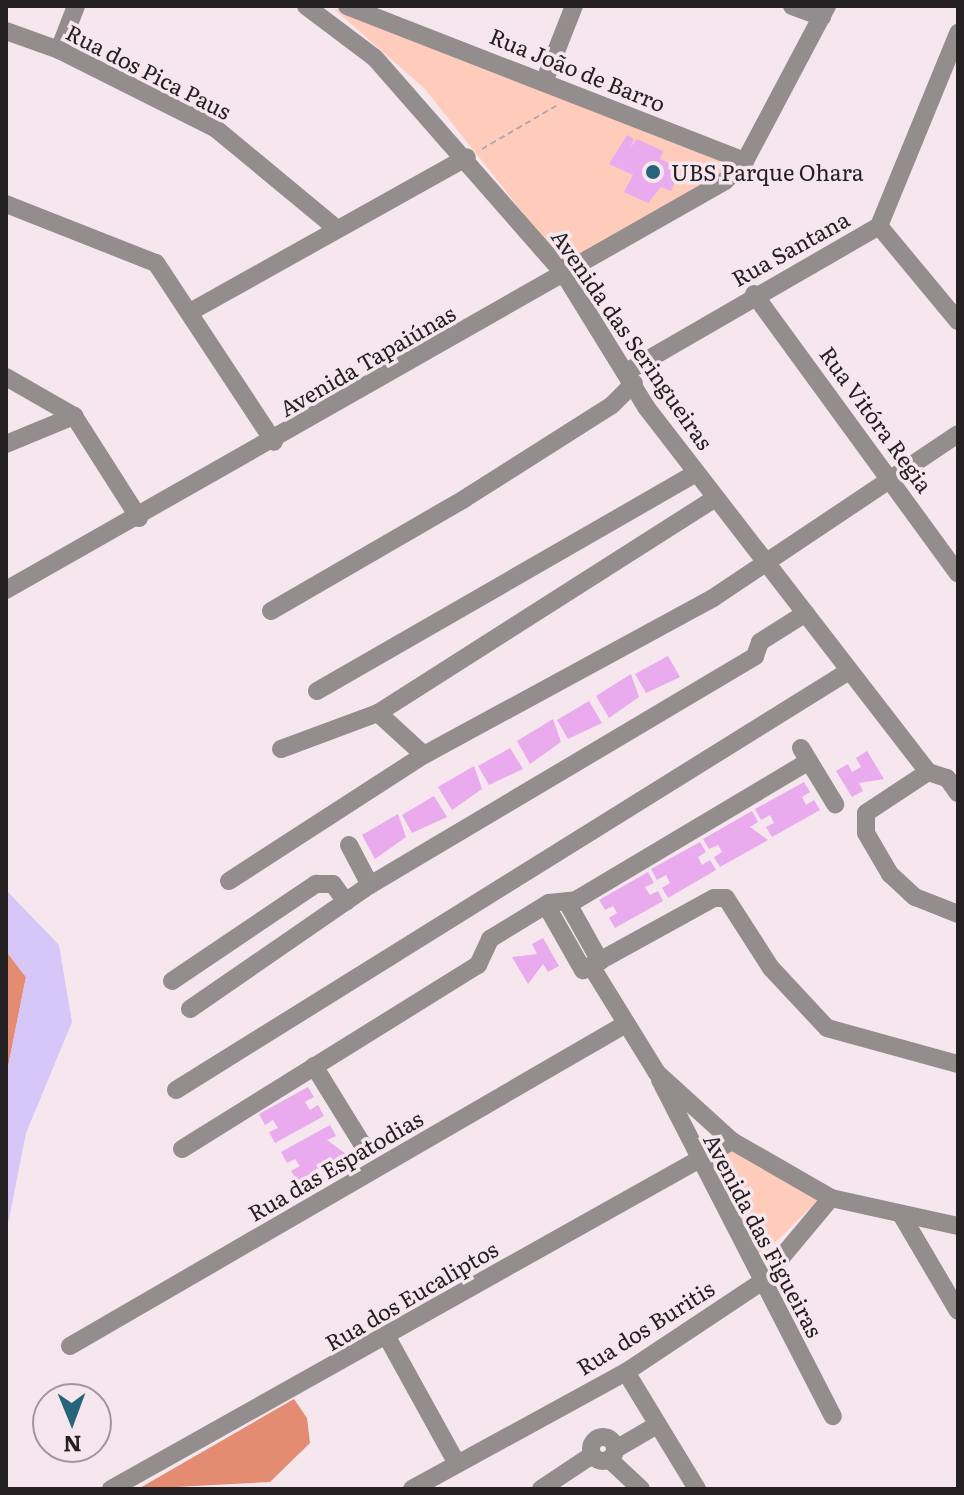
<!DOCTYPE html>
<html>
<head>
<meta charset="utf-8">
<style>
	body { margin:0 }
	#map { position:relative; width:964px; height:1495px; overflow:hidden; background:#f5e7ed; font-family:Literata,serif }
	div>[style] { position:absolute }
	.green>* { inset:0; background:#ffccbc }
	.forest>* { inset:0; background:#e48c71 }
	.water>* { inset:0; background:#d6c7f8 }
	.building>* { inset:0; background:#e9aaee }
	.path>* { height:2px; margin-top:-1px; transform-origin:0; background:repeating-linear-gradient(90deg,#b1a6ab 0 6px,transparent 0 10px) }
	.minor>* { height:18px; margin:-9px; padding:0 9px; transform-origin:9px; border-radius:9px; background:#948d8d }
	.minor>.ring { margin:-9px; padding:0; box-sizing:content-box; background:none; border:18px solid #948d8d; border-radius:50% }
	.dots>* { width:22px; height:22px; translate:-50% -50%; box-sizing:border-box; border:4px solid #f5e7ed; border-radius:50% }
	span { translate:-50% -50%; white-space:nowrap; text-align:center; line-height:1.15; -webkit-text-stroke:7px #f5e7ed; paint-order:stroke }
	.street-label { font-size:22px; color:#241f21 }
	.poi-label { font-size:22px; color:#241f21 }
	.left { translate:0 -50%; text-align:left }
	.frame { position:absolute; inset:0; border:8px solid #241f21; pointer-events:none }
	.north { position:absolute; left:32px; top:1383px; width:80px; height:80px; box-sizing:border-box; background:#f5e7ed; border:2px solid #a1979b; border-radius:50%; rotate:179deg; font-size:22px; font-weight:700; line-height:32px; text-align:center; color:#241f21 }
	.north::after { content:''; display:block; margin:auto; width:28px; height:36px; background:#26647a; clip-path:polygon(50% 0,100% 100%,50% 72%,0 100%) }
</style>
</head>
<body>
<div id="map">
	<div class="green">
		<div style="clip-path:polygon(334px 9px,376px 17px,725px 162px,730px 170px,565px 266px,425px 89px)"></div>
		<div style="clip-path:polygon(731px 1145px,820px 1198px,759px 1259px,703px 1160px)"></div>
	</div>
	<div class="forest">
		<div style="clip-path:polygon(6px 951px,26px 977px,6px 1077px)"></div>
		<div style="clip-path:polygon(294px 1399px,307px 1418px,310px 1443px,270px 1482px,138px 1489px)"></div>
	</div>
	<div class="water">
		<div style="clip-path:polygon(6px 890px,59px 945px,72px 1022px,26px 1133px,6px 1234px,6px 1077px,26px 977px,6px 951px)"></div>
	</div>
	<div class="building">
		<div style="clip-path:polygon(627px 135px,634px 139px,630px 148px,637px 139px,663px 151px,660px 159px,681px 169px,671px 191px,661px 187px,648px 203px,624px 192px,633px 175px,609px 164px)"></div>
		<div style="clip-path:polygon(668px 656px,680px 677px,646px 693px,635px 674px)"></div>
		<div style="clip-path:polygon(631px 674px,639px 697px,609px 718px,596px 696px)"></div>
		<div style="clip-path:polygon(589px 701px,602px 723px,568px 739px,557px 720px)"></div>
		<div style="clip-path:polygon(553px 719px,561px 742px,530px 764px,517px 741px)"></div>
		<div style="clip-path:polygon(510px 748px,523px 769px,489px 785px,478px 766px)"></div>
		<div style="clip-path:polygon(867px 751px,884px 779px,859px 783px,863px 791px,852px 797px,836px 771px,848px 764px,852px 772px,861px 767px,856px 758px)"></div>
		<div style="clip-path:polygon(474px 766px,482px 789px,452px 810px,438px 787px)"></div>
		<div style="clip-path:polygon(804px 782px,810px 792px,802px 797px,806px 805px,814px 800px,820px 810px,772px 837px,766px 827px,774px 823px,770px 815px,761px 820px,755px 809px)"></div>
		<div style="clip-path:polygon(434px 796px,447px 817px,412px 833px,402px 815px)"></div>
		<div style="clip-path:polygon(752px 811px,758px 822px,750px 827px,768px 840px,720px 867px,714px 857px,722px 852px,718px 845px,709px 849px,703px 839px)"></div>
		<div style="clip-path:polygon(398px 814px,406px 837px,375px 859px,362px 835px)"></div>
		<div style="clip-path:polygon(700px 842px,706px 852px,698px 857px,702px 865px,710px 860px,716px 870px,668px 898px,662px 888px,670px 883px,666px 875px,657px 880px,651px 869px)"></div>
		<div style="clip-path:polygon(648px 872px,654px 883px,645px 887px,650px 895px,658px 891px,663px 901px,615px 928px,609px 918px,617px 913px,613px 906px,605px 910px,599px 900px)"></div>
		<div style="clip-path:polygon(543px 938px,559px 966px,548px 972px,543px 964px,528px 984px,512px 957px,537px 954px,532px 944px)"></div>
		<div style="clip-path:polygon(308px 1087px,314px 1097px,305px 1102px,310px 1110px,318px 1105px,324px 1116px,275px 1143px,269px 1132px,278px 1128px,273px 1120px,265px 1125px,259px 1114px)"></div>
		<div style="clip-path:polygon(330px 1125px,336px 1136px,327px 1140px,346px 1154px,297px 1181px,291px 1171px,300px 1166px,295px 1159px,287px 1163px,281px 1152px)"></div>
	</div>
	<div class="path">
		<div style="left:482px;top:149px;width:86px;rotate:-30.2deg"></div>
	</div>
	<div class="minor">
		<div style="left:306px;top:6px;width:86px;rotate:37deg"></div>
		<div style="left:375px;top:58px;width:287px;rotate:48.8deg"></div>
		<div style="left:564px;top:274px;width:156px;rotate:58.3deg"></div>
		<div style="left:646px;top:407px;width:461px;rotate:52.3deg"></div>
		<div style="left:928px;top:772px;width:20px;rotate:18deg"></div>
		<div style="left:947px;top:778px;width:19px;rotate:54deg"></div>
		<div style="left:347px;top:6px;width:427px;rotate:21.3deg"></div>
		<div style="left:792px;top:6px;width:32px;rotate:20deg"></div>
		<div style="left:6px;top:31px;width:56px;rotate:19.7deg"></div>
		<div style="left:59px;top:50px;width:174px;rotate:26.6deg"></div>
		<div style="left:215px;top:128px;width:157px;rotate:39.6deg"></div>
		<div style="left:59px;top:50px;width:47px;rotate:-68.9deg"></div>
		<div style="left:544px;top:82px;width:82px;rotate:-68.5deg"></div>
		<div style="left:6px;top:204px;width:161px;rotate:21.5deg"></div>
		<div style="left:156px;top:263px;width:214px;rotate:56.6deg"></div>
		<div style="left:879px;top:226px;width:124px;rotate:50.3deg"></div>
		<div style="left:754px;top:294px;width:346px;rotate:53.9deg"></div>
		<div style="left:190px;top:312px;width:317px;rotate:-29.2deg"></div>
		<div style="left:628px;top:371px;width:290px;rotate:-30deg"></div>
		<div style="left:879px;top:226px;width:209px;rotate:-67.7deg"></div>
		<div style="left:6px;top:377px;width:78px;rotate:29.8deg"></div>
		<div style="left:74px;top:416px;width:121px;rotate:57.5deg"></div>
		<div style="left:6px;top:444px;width:74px;rotate:-22.4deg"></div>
		<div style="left:6px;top:590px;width:827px;rotate:-29.63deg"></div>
		<div style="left:725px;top:181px;width:28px;rotate:-45deg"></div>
		<div style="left:745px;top:161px;width:175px;rotate:-62.1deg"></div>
		<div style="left:271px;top:611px;width:223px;rotate:-30.1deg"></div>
		<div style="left:464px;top:499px;width:175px;rotate:-32.4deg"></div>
		<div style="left:612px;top:405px;width:31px;rotate:-45deg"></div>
		<div style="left:317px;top:691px;width:437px;rotate:-29.9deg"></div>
		<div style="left:378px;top:713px;width:62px;rotate:42.4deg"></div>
		<div style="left:424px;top:755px;width:329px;rotate:-28.5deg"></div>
		<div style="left:713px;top:598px;width:295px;rotate:-33.8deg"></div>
		<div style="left:801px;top:748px;width:66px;rotate:58.7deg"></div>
		<div style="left:281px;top:749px;width:103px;rotate:-20.4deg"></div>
		<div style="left:378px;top:713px;width:400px;rotate:-32.5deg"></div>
		<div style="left:928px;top:772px;width:74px;rotate:146.5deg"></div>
		<div style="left:866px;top:813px;width:20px;rotate:90deg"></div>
		<div style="left:866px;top:833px;width:48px;rotate:59.7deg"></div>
		<div style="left:890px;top:874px;width:34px;rotate:43deg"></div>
		<div style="left:915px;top:897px;width:46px;rotate:21.6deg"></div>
		<div style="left:349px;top:845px;width:45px;rotate:62.3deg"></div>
		<div style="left:229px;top:881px;width:232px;rotate:-32.9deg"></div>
		<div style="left:567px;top:902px;width:68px;rotate:60.8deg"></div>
		<div style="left:546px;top:905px;width:75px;rotate:60.4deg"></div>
		<div style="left:583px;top:970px;width:149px;rotate:-28.8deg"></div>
		<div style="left:714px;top:898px;width:12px"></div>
		<div style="left:726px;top:898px;width:83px;rotate:57.3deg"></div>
		<div style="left:771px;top:968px;width:82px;rotate:47deg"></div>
		<div style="left:827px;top:1028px;width:136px;rotate:15.4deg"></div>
		<div style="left:591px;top:966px;width:126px;rotate:58.3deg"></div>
		<div style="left:657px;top:1073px;width:101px;rotate:42.2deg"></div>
		<div style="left:732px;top:1141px;width:114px;rotate:29.9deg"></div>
		<div style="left:831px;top:1198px;width:130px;rotate:12.4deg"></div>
		<div style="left:172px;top:981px;width:174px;rotate:-34deg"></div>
		<div style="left:316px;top:884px;width:17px"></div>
		<div style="left:333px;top:884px;width:22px;rotate:54deg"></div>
		<div style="left:190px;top:1009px;width:219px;rotate:-34.6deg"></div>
		<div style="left:370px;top:885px;width:448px;rotate:-30.7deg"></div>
		<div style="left:755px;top:656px;width:15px;rotate:-70deg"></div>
		<div style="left:760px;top:642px;width:54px;rotate:-32.2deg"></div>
		<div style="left:314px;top:1066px;width:95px;rotate:58.3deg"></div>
		<div style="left:660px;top:1080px;width:378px;rotate:62.8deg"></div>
		<div style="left:176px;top:1090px;width:793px;rotate:-31.91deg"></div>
		<div style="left:182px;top:1149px;width:349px;rotate:-31.9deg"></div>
		<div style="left:478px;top:965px;width:29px;rotate:-65deg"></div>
		<div style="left:490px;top:939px;width:69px;rotate:-31.4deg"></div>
		<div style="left:549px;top:903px;width:27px;rotate:-6deg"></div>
		<div style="left:576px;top:900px;width:271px;rotate:-30.8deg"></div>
		<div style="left:902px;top:1216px;width:110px;rotate:59.5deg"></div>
		<div style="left:387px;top:1337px;width:143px;rotate:61.1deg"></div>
		<div style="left:70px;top:1346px;width:640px;rotate:-30.09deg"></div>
		<div style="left:626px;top:1372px;width:137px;rotate:58.7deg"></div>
		<div class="ring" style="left:591px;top:1437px;width:6px;height:6px"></div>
		<div style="left:616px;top:1449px;width:48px;rotate:-30.3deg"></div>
		<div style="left:609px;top:1459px;width:44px;rotate:43.2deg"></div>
		<div style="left:111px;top:1489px;width:712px;rotate:-29.27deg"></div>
		<div style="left:412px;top:1489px;width:244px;rotate:-28.7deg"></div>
		<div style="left:626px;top:1372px;width:161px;rotate:-33.6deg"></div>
		<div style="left:760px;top:1283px;width:111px;rotate:-50.1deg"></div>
		<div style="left:541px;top:1489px;width:61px;rotate:-33.7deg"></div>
	</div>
	<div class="dots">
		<div style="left:653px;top:172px;background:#26647a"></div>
	</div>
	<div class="street-label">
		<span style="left:578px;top:69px;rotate:22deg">Rua João de Barro</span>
		<span style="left:149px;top:71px;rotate:27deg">Rua dos Pica Paus</span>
		<span style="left:790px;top:248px;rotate:-29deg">Rua Santana</span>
		<span style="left:633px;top:339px;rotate:55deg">Avenida das Seringueiras</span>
		<span style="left:367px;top:360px;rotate:-30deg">Avenida Tapaiúnas</span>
		<span style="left:877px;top:419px;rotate:54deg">Rua Vitóra Regia</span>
		<span style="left:335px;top:1165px;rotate:-30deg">Rua das Espatodias</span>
		<span style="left:764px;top:1235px;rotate:62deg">Avenida das Figueiras</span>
		<span style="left:411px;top:1295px;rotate:-30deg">Rua dos Eucaliptos</span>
		<span style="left:645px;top:1327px;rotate:-32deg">Rua dos Buritis</span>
	</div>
	<div class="poi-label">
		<span class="left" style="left:671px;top:172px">UBS Parque Ohara</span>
	</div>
	<div class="frame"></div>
	<div class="north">N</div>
</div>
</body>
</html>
